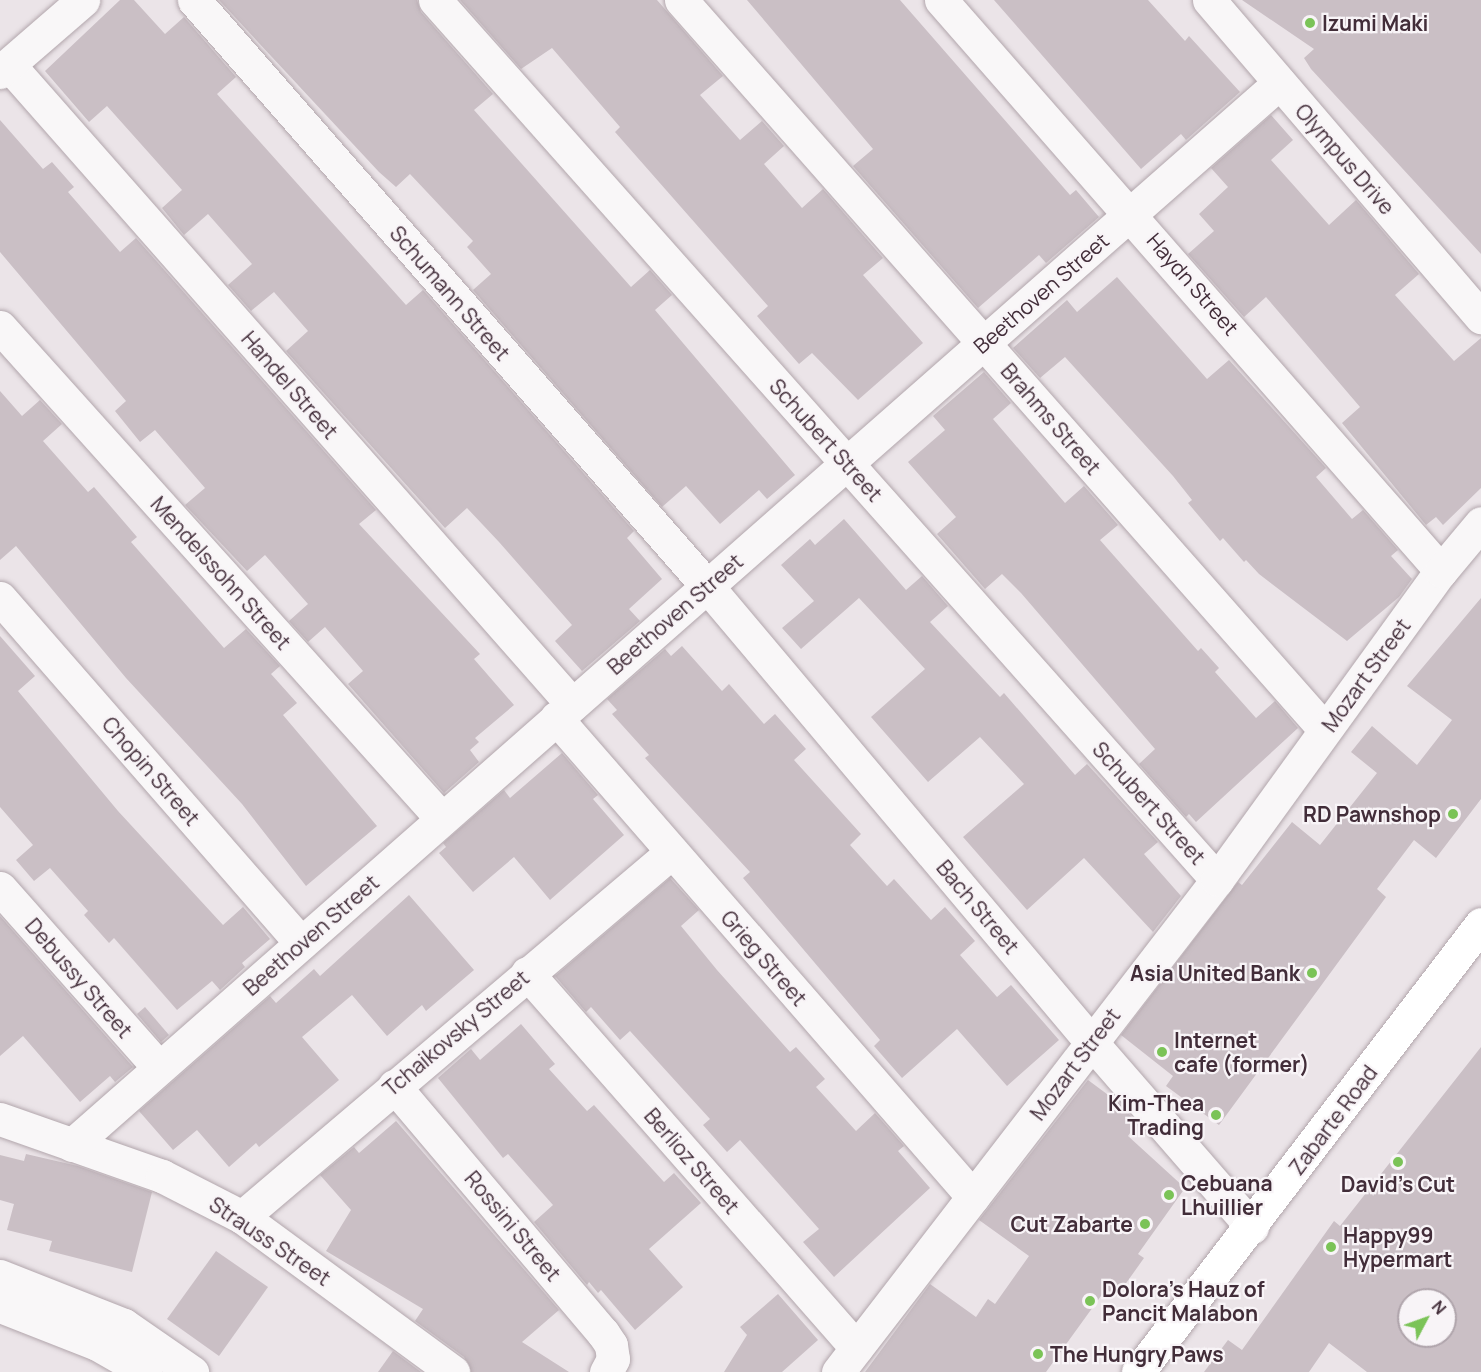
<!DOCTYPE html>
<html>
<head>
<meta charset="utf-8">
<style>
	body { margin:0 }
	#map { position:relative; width:1481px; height:1372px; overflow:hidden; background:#ebe4e8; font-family:Manrope,sans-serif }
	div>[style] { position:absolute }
	.building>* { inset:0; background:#cabfc5 }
	.roads { filter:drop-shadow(0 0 2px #b2a6ac) drop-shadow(0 0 2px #b2a6ac) }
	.minor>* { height:33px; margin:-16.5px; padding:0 16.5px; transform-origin:16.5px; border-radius:16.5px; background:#f9f7f8 }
	.major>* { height:33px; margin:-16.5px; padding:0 16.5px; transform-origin:16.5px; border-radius:16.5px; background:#fff }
	.dots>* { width:16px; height:16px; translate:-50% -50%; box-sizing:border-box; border:3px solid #f8f4f7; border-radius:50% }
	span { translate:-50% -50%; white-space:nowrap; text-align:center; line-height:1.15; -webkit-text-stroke:4.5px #f8f4f7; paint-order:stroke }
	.poi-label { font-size:21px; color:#422d39; font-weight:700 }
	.left { translate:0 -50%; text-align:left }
	.right { translate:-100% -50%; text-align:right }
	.street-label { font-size:21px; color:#422d39 }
	.north { position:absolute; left:1397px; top:1288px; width:60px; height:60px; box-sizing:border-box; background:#f8f4f7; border:2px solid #afa4ab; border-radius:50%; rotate:49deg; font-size:16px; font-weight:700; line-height:24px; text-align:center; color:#422d39 }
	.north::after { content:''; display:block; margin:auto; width:21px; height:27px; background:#7bc357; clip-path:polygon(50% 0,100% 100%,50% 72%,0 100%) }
</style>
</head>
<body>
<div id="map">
	<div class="building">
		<div style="clip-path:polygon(120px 0,134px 0,165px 34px,184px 17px,236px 77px,217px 94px,406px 305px,423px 290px,634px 531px,627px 538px,662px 579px,629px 609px,640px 621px,582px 671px,555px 641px,572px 625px,499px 542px,467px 508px,445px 528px,286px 351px,308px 331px,274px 292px,251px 311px,228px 285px,252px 264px,208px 214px,184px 235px,162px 208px,182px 190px,107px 106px,89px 122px,45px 71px)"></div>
		<div style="clip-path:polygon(219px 0,417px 0,421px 12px,493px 94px,474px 110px,631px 287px,650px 270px,672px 295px,655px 310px,795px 475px,767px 499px,759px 490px,720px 524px,686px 486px,662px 507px,473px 290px,491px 274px,467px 247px,473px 241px,410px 174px,396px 187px,379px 172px)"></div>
		<div style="clip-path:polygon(460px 0,657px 0,723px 76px,700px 95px,740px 140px,762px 121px,784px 146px,764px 164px,802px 208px,823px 189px,883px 258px,863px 275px,923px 343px,858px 400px,812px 353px,799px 364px,757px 316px,768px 306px,615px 132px,620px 127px,552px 48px,521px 69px)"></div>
		<div style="clip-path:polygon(747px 0,900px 0,1070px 195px,1076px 190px,1099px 217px,1046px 263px,1039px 255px,978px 308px,853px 166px,873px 149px)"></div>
		<div style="clip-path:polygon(994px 0,1148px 0,1185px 41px,1189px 36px,1240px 92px,1186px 140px,1181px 134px,1141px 169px)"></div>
		<div style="clip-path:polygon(1242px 0,1481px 0,1481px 254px,1311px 69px,1304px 58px,1314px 49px)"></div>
		<div style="clip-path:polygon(1271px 115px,1293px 140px,1271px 160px,1329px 225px,1356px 200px,1419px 274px,1395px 295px,1454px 361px,1481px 338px,1481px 488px,1443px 525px,1436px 517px,1426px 525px,1342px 423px,1360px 407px,1266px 297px,1244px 317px,1188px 254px,1214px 231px,1199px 214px,1228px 187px,1211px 168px)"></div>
		<div style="clip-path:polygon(0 120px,43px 169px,52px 162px,74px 187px,68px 192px,120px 252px,136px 238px,376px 510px,359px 524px,480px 654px,474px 659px,514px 705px,475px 738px,479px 742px,470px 750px,479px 762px,444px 793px,348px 684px,363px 671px,325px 627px,308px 642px,289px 621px,308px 604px,265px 555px,247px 571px,185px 505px,205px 488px,155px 430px,140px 442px,115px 411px,126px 401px,0 252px)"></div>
		<div style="clip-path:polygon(1117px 277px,1207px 379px,1229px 360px,1326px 468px,1316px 477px,1352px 519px,1363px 510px,1398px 550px,1391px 556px,1412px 579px,1399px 597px,1347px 641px,1259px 574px,1246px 560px,1244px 562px,1223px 538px,1220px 541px,1188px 503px,1192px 500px,1173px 476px,1065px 357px,1040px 378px,1013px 348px,1067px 300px,1077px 312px)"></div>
		<div style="clip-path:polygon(984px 372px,1011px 403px,993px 419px,1065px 503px,1084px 486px,1118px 525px,1100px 540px,1198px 651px,1201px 648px,1219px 668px,1215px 672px,1256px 718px,1275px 701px,1298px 728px,1196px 822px,1189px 814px,1186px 817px,1139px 764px,1155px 749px,1021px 593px,1002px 574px,985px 589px,937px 534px,956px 517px,908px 462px,945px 430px,933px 416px)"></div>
		<div style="clip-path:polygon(0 391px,22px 416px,40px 400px,62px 424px,43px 441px,88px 492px,94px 487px,137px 537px,131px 542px,224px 648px,246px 629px,280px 666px,271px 674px,297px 703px,283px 715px,377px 826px,306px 886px,242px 804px,126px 678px,16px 546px,0 560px)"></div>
		<div style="clip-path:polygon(844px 519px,906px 590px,922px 576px,948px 606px,930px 622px,1000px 697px,1004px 693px,1075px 775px,1087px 764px,1158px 842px,1144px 854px,1181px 896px,1153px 932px,1084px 858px,1027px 910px,963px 837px,1024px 784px,980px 737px,928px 782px,871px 717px,925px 669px,859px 598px,801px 649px,782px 628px,814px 601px,781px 565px,810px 539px,815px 545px)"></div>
		<div style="clip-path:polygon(1481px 598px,1481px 799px,1436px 858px,1414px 840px,1377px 889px,1386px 897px,1219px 1125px,1166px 1086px,1173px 1076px,1121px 1035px,1238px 882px,1242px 885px,1292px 822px,1320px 845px,1377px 773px,1351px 752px,1372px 726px,1417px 765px,1452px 720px,1407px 686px)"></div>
		<div style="clip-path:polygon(0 636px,35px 676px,18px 691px,118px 811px,223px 925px,243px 907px,270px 939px,242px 963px,245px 967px,220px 990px,212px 981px,177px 1010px,114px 938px,109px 943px,84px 915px,88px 911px,50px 868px,34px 881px,16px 860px,33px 845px,0 807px)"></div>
		<div style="clip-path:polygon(682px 646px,722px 691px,729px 684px,764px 724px,775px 714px,806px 749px,794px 760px,861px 834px,850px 845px,887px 886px,894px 879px,931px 920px,945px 907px,975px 941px,960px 955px,997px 997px,1011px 985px,1059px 1040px,1007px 1086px,957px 1029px,902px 1078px,874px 1046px,880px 1040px,743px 878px,750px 872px,645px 758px,649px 755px,612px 714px,617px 710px,607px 699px,665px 649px,671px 656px)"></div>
		<div style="clip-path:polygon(562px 753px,598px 795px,593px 799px,624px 835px,550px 900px,514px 857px,473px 892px,439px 853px,446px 847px,443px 843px,504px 790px,510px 798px)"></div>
		<div style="clip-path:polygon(670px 878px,699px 910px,681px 926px,717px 970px,790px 1052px,796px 1047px,825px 1079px,816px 1087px,856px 1131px,875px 1113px,904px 1146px,898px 1151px,930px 1188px,834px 1277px,803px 1242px,819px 1229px,740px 1140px,727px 1152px,703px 1125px,710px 1119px,630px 1031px,620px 1040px,591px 1007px,586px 1012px,555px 976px)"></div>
		<div style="clip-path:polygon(409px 895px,474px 970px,426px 1011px,422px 1005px,387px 1036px,352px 995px,302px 1037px,339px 1080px,259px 1147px,256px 1143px,229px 1167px,197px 1130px,173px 1150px,139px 1111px,270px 996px,276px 1003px,314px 969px,320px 976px)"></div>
		<div style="clip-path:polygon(0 916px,133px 1067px,115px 1082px,110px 1076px,80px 1102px,23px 1036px,0 1056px)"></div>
		<div style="clip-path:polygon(145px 1007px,169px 1035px,161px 1042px,137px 1014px)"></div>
		<div style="clip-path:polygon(521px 1024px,555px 1064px,549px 1069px,587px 1111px,594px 1105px,664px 1182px,674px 1173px,701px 1203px,649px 1249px,683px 1287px,635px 1330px,601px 1290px,598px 1293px,589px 1282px,587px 1285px,534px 1222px,553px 1205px,508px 1154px,503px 1158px,438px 1078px,471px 1049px,480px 1060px)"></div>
		<div style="clip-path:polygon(evenodd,1481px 1047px,1481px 1372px,1367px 1372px,1329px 1343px,1309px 1372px,1204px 1372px,1228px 1340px,1242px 1350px,1334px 1221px,1340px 1226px,1481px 1047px,1409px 1300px,1445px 1300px,1445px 1336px,1409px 1336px,1409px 1300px)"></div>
		<div style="clip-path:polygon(1088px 1080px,1119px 1103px,1137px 1123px,1128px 1136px,1185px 1188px,1138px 1254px,1144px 1258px,1117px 1296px,1106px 1289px,1046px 1372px,865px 1372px,930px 1284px,976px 1317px,988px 1299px,995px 1304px,1029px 1256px,979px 1220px)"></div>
		<div style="clip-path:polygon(396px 1121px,559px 1310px,522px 1342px,569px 1372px,471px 1372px,464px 1357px,415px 1321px,423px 1309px,326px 1251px,351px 1210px,320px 1175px,354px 1147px,359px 1153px)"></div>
		<div style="clip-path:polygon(26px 1154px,78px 1166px,152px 1192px,132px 1272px,49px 1251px,52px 1241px,7px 1230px,14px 1204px,0 1200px,0 1155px,24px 1161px)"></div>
		<div style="clip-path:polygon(216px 1251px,268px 1287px,219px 1356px,167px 1319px)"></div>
		<div style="clip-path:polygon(778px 1294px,818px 1340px,782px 1372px,724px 1372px,747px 1335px,740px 1327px)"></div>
		<div style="clip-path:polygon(393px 1351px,421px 1372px,378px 1372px)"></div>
	</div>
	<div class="roads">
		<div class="minor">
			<div style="left:194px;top:0;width:779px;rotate:48.8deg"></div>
			<div style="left:707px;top:586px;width:598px;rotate:49.89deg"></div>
			<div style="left:1092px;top:1043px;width:244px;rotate:49deg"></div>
			<div style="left:435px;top:0;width:1177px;rotate:48.37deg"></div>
			<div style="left:681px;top:0;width:973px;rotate:48.58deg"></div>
			<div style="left:941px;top:0;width:759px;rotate:48.79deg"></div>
			<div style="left:1209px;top:0;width:418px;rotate:49.4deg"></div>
			<div style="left:9px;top:65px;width:852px;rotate:48.62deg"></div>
			<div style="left:0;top:72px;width:110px;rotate:-40.9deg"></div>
			<div style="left:0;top:327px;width:661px;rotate:48.06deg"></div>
			<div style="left:0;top:598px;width:458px;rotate:48.9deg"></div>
			<div style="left:556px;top:718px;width:635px;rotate:48.96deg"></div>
			<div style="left:0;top:888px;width:240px;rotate:48.5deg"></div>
			<div style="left:527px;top:973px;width:499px;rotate:48.7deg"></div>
			<div style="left:394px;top:1086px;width:324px;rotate:49.8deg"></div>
			<div style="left:603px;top:1333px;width:14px;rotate:56deg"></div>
			<div style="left:611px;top:1345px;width:14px;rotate:82deg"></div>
			<div style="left:613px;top:1359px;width:15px;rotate:118deg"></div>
			<div style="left:0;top:1119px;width:172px;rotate:19.4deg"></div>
			<div style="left:162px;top:1176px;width:90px;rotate:27.1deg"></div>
			<div style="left:242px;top:1217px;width:262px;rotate:36.3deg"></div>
			<div style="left:72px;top:1145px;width:1608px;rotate:-41.34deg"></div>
			<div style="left:242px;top:1217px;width:564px;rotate:-40.33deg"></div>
			<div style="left:0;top:1276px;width:133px;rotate:21.6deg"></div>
			<div style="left:124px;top:1325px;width:83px;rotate:34.7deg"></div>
			<div style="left:0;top:1306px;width:104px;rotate:21.4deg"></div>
			<div style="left:97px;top:1344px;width:56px;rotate:29.7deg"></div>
			<div style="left:838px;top:1372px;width:621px;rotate:-52.39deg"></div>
			<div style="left:1217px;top:880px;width:382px;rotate:-54.1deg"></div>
			<div style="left:1441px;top:571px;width:62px;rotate:-50.2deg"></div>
		</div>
		<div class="major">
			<div style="left:1138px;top:1372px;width:564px;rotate:-52.56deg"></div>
		</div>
	</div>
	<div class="dots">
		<div style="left:1310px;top:23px;background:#7bc357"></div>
		<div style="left:1453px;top:814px;background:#7bc357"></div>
		<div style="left:1312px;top:973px;background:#7bc357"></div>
		<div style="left:1162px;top:1052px;background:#7bc357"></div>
		<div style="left:1216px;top:1115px;background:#7bc357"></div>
		<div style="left:1398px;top:1162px;background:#7bc357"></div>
		<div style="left:1169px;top:1195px;background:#7bc357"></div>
		<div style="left:1145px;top:1224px;background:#7bc357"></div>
		<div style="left:1331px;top:1247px;background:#7bc357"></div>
		<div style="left:1090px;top:1301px;background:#7bc357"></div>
		<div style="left:1038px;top:1354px;background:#7bc357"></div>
	</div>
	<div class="poi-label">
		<span class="left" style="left:1322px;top:23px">Izumi Maki</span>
		<span class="right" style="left:1441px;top:814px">RD Pawnshop</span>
		<span class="right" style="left:1300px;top:973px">Asia United Bank</span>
		<span class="left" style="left:1174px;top:1052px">Internet<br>cafe (former)</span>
		<span class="right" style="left:1204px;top:1115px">Kim-Thea<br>Trading</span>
		<span class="left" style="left:1181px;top:1195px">Cebuana<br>Lhuillier</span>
		<span style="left:1398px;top:1184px">David's Cut</span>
		<span class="right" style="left:1133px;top:1224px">Cut Zabarte</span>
		<span class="left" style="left:1343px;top:1247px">Happy99<br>Hypermart</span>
		<span class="left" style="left:1102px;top:1301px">Dolora's Hauz of<br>Pancit Malabon</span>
		<span class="left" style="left:1050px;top:1354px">The Hungry Paws</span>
	</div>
	<div class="street-label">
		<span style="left:1345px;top:159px;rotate:49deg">Olympus Drive</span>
		<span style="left:1193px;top:284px;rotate:49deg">Haydn Street</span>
		<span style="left:450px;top:293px;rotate:49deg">Schumann Street</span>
		<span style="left:1041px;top:293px;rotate:-41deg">Beethoven Street</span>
		<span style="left:290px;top:385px;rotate:49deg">Handel Street</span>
		<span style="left:1051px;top:419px;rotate:49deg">Brahms Street</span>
		<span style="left:826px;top:440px;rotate:48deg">Schubert Street</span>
		<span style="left:221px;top:573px;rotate:48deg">Mendelssohn Street</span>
		<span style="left:675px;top:614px;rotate:-41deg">Beethoven Street</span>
		<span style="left:1366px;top:675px;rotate:-54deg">Mozart Street</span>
		<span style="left:151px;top:771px;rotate:49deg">Chopin Street</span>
		<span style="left:1149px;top:803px;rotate:48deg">Schubert Street</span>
		<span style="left:978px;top:907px;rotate:50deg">Bach Street</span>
		<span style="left:311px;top:935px;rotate:-41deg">Beethoven Street</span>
		<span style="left:764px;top:958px;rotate:49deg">Grieg Street</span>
		<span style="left:79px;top:978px;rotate:49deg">Debussy Street</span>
		<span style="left:456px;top:1033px;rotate:-40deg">Tchaikovsky Street</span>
		<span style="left:1075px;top:1064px;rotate:-53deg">Mozart Street</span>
		<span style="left:1333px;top:1120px;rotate:-53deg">Zabarte Road</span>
		<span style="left:692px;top:1161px;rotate:49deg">Berlioz Street</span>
		<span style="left:513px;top:1226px;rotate:50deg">Rossini Street</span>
		<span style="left:270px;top:1241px;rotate:34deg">Strauss Street</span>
	</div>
	<div class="north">N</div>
</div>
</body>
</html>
